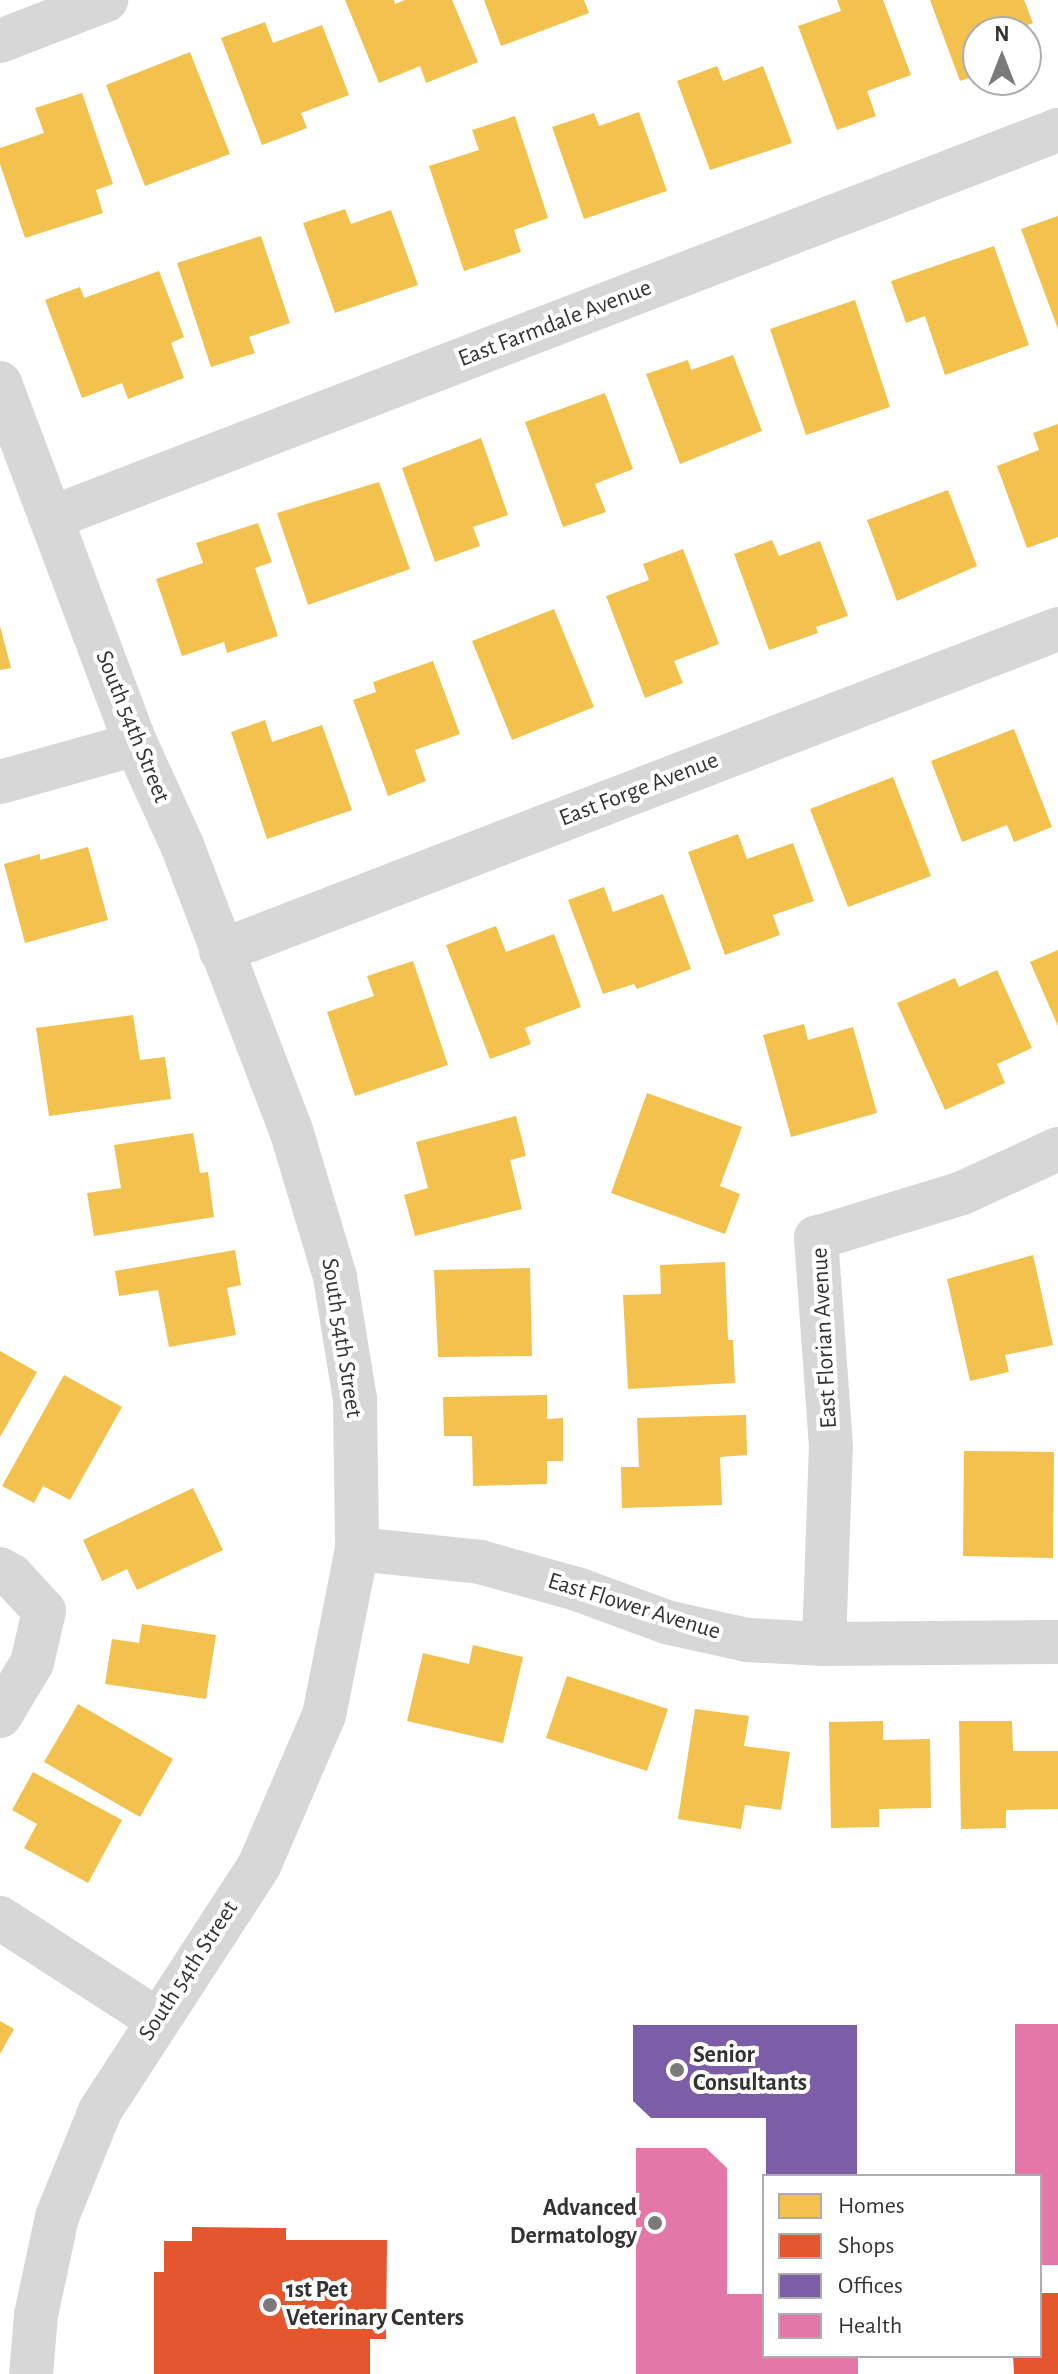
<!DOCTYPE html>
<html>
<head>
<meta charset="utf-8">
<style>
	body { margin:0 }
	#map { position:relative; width:1058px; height:2374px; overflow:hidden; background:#fff; font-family:"Alegreya Sans",sans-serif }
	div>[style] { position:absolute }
	.homes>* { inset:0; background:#f2c14e }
	.shops>* { inset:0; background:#e4572e }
	.offices>* { inset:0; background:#7b5ea7 }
	.health>* { inset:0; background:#e377a8 }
	.minor>* { height:44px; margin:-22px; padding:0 22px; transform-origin:22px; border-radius:22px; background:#d7d7d7 }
	.dots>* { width:22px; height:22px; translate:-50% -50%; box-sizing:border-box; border:4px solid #fff; border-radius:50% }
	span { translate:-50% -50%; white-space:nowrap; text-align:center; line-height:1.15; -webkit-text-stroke:8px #fff; paint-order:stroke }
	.street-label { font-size:24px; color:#333 }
	.poi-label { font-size:24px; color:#333; font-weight:700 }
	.left { translate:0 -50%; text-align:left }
	.right { translate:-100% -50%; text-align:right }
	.legend { position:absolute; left:762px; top:2174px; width:280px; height:184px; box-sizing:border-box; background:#fff; border:2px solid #adadad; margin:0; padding:10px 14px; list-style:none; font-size:24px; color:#333 }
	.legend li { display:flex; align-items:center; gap:16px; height:40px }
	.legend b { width:40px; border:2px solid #adadad }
	.north { position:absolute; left:962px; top:16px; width:80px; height:80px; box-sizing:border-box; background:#fff; border:2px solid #adadad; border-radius:50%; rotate:0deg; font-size:22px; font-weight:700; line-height:32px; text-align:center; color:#333 }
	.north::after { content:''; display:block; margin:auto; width:28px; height:36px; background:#7a7a7a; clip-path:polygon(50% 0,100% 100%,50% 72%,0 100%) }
</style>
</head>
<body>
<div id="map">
	<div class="homes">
		<div style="clip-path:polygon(345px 0,394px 0,395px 4px,405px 0,452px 0,478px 62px,426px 83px,420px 66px,379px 83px)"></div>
		<div style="clip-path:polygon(484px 0,584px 0,589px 13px,501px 46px)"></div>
		<div style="clip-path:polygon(837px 0,883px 0,911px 75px,867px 91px,876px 116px,837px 130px,798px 26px,841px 11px)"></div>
		<div style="clip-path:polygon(930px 0,1024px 0,1033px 23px,1009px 32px,978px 32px,978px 75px,960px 81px)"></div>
		<div style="clip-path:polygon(265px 22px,273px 43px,322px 25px,349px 95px,301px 113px,307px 128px,262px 145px,221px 38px)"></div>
		<div style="clip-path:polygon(190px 52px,230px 154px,145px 186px,106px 85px)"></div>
		<div style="clip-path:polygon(717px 66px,723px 81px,763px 66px,792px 143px,710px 170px,677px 81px)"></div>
		<div style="clip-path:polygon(82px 93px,113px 184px,96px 190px,103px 213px,25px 238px,0 164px,0 148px,44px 133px,35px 108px)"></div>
		<div style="clip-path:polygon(639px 112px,667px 191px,584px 219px,552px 127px,594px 113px,599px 126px)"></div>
		<div style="clip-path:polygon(515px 116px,548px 218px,514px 230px,521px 252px,464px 271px,429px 166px,479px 150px,472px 130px)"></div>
		<div style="clip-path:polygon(345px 209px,351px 224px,391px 210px,418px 285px,335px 313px,303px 223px)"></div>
		<div style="clip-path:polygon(1058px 216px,1058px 329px,1021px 229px)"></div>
		<div style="clip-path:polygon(261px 236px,290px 323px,249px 337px,255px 353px,211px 367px,177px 263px)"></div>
		<div style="clip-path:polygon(994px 246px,1029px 345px,945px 375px,925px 316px,906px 323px,891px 281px)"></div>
		<div style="clip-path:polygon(159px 271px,184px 337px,171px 343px,184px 378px,128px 399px,122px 383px,82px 398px,45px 300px,80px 287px,84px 298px)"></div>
		<div style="clip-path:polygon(855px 300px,890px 407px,806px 435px,770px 329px)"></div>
		<div style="clip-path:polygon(733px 355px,762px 431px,680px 464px,646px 374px,688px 360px,691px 370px)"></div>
		<div style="clip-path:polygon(605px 393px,633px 469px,595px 484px,606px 512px,563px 527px,525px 422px)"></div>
		<div style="clip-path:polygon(1058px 424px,1058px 537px,1027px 548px,997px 466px,1039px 450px,1033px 433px)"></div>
		<div style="clip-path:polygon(481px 438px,508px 515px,473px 527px,480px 546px,435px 562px,402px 468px)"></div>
		<div style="clip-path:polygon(379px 482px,410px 569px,308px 605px,277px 513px)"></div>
		<div style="clip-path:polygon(948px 490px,977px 566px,897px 601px,867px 520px)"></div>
		<div style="clip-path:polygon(258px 523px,272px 562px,255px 568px,278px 636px,227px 653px,224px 642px,182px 656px,156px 579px,203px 563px,196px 543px)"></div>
		<div style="clip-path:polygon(772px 540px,779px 556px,820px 541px,848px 616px,816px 627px,818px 633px,769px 650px,734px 554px)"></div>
		<div style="clip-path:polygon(683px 549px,719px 644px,674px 661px,683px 683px,645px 698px,606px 596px,649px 580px,643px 564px)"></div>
		<div style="clip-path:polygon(554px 609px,594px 707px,512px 740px,472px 641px)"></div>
		<div style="clip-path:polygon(0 626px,11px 668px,0 670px)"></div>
		<div style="clip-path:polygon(433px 661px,460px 734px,415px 750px,426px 781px,388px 796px,353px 700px,376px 692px,373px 682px)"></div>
		<div style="clip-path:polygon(265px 720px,272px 742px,322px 725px,352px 810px,267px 839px,231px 732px)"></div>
		<div style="clip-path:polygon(1014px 729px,1052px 827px,1014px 842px,1007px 825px,962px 842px,931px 761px)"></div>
		<div style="clip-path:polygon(893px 777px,931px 876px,848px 907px,810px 809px)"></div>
		<div style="clip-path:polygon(738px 834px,747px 859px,793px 843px,814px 901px,773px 915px,780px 935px,725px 955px,688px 852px)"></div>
		<div style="clip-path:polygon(88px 847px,108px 920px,25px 943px,4px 864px,40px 854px,40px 860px)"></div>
		<div style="clip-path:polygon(604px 887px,613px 912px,663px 894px,691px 969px,637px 989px,634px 984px,603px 994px,568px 900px)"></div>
		<div style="clip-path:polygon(496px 926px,506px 952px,554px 934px,581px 1007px,525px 1028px,531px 1044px,490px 1059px,446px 945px)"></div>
		<div style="clip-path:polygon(1058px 950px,1058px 1026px,1030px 962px)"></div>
		<div style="clip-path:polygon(413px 961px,448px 1065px,355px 1096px,327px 1012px,374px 996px,367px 976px)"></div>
		<div style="clip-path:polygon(997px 970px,1032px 1048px,997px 1064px,1005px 1083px,945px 1110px,897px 1003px,955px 978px,959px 987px)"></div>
		<div style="clip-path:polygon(133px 1015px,140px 1060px,165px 1057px,171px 1099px,49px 1116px,36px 1028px)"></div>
		<div style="clip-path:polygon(804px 1024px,808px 1040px,853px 1027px,877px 1113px,791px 1137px,763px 1035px)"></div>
		<div style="clip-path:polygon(647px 1093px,742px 1127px,720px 1186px,740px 1194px,725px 1234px,611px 1193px)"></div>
		<div style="clip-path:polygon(516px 1116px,526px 1156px,510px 1160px,522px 1209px,415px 1236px,404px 1195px,428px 1188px,416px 1142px)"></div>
		<div style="clip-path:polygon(193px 1133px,200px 1173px,208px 1172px,214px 1217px,94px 1236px,87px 1193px,121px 1188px,114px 1145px)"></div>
		<div style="clip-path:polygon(235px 1250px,241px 1285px,227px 1288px,236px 1335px,169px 1347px,158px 1290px,119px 1296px,115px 1271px)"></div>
		<div style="clip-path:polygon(1033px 1255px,1053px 1345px,1005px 1355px,1009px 1372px,970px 1381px,947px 1279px)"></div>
		<div style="clip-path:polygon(725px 1262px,728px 1340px,733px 1340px,735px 1383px,628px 1389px,623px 1295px,661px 1294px,660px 1265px)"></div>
		<div style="clip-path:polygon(530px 1268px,532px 1356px,438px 1357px,434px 1270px)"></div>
		<div style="clip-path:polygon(0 1351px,37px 1372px,0 1437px)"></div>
		<div style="clip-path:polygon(64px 1375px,122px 1407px,70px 1500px,43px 1486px,34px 1503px,2px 1486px)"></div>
		<div style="clip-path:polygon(547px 1395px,547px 1419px,563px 1418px,563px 1461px,547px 1461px,547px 1484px,473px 1486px,472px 1436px,444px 1436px,443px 1397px)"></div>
		<div style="clip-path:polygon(746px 1415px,747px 1455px,720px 1457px,722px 1505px,622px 1508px,621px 1467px,639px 1467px,637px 1418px)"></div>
		<div style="clip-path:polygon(964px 1451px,1054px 1452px,1053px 1558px,963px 1556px)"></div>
		<div style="clip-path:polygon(193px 1488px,223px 1550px,137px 1590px,127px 1569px,102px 1581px,83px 1540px)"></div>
		<div style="clip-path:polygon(142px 1624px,216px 1635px,206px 1699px,105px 1684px,112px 1639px,139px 1643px)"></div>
		<div style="clip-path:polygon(473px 1645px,523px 1657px,503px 1743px,407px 1721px,423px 1653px,469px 1664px)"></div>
		<div style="clip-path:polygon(567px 1676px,668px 1709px,647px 1771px,546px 1738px)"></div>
		<div style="clip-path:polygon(78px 1704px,173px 1759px,140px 1817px,44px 1762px)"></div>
		<div style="clip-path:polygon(695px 1709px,749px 1716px,744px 1746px,790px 1752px,781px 1810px,745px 1805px,741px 1829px,678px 1819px)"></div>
		<div style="clip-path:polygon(883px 1721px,883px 1740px,930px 1739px,931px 1808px,879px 1809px,879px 1827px,831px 1828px,829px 1722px)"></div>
		<div style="clip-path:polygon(959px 1721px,1012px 1721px,1013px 1751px,1058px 1751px,1058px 1809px,1006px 1810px,1006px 1828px,961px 1829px)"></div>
		<div style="clip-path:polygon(33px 1772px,122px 1820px,88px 1883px,24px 1848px,37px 1824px,12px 1810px)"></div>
		<div style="clip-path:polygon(0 2021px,14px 2029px,0 2054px)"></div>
	</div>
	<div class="shops">
		<div style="clip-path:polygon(192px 2227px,286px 2228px,286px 2240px,387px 2240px,386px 2339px,370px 2339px,370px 2374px,154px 2374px,154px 2272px,164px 2272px,164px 2241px,192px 2241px)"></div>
		<div style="clip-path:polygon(1040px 2293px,1058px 2293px,1058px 2374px,1014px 2374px,1013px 2356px,1040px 2356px)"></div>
	</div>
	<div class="offices">
		<div style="clip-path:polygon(633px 2025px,857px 2025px,857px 2176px,766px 2176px,766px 2118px,651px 2118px,633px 2101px)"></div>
	</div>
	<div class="health">
		<div style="clip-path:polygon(1015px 2024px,1058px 2024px,1058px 2265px,1040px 2265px,1040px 2176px,1015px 2176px)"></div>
		<div style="clip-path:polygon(636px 2148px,706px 2148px,727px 2168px,727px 2294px,764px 2294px,764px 2356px,858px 2356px,858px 2374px,636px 2374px)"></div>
	</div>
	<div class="minor">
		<div style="left:0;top:41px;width:114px;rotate:-21.1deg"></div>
		<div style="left:0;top:383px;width:386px;rotate:69.4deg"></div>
		<div style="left:136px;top:744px;width:111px;rotate:65.5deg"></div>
		<div style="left:182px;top:845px;width:305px;rotate:69.1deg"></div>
		<div style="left:291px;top:1130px;width:153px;rotate:73.3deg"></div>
		<div style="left:335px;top:1277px;width:124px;rotate:80.7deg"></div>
		<div style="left:355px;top:1399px;width:150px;rotate:89.2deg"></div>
		<div style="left:357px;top:1549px;width:169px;rotate:101.2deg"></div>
		<div style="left:324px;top:1715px;width:164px;rotate:113.3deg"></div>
		<div style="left:259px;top:1866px;width:292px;rotate:123deg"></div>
		<div style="left:100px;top:2111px;width:114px;rotate:112.1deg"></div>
		<div style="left:57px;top:2217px;width:100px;rotate:102.1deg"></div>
		<div style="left:36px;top:2315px;width:59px;rotate:94.8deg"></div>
		<div style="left:51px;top:518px;width:1079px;rotate:-21.07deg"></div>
		<div style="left:0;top:782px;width:141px;rotate:-15.6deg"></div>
		<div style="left:221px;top:951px;width:897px;rotate:-21.04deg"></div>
		<div style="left:357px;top:1549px;width:124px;rotate:6deg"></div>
		<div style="left:480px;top:1562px;width:101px;rotate:15.6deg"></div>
		<div style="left:577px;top:1589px;width:95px;rotate:20.3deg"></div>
		<div style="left:666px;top:1622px;width:83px;rotate:12.5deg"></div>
		<div style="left:747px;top:1640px;width:77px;rotate:3deg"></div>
		<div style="left:824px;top:1644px;width:234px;rotate:-0.5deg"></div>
		<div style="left:0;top:1569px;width:14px;rotate:30deg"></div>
		<div style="left:12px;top:1576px;width:47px;rotate:47.6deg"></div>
		<div style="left:44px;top:1611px;width:53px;rotate:103deg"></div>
		<div style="left:32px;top:1663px;width:62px;rotate:121.1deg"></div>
		<div style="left:824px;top:1644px;width:197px;rotate:-88deg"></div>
		<div style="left:831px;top:1447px;width:210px;rotate:-94.1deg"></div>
		<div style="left:816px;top:1238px;width:153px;rotate:-17.1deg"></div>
		<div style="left:962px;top:1193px;width:106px;rotate:-24.6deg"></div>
		<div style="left:0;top:1918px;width:186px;rotate:32.9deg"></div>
	</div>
	<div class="dots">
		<div style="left:677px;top:2070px;background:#7a7a7a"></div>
		<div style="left:655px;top:2223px;background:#7a7a7a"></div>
		<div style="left:270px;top:2305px;background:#7a7a7a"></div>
	</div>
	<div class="street-label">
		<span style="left:555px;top:324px;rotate:-21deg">East Farmdale Avenue</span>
		<span style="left:132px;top:727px;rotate:68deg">South 54th Street</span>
		<span style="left:639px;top:790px;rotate:-21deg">East Forge Avenue</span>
		<span style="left:341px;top:1338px;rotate:81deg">South 54th Street</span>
		<span style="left:825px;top:1338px;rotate:-93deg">East Florian Avenue</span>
		<span style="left:634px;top:1607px;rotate:17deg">East Flower Avenue</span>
		<span style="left:189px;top:1971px;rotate:-57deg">South 54th Street</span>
	</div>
	<div class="poi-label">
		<span class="left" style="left:693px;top:2070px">Senior<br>Consultants</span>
		<span class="right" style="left:637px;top:2223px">Advanced<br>Dermatology</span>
		<span class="left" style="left:286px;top:2305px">1st Pet<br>Veterinary Centers</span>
	</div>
	<ul class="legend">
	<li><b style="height:22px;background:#f2c14e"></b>Homes</li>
	<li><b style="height:22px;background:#e4572e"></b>Shops</li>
	<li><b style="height:22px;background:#7b5ea7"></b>Offices</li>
	<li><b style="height:22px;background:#e377a8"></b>Health</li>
	</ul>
	<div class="north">N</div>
</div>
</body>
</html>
